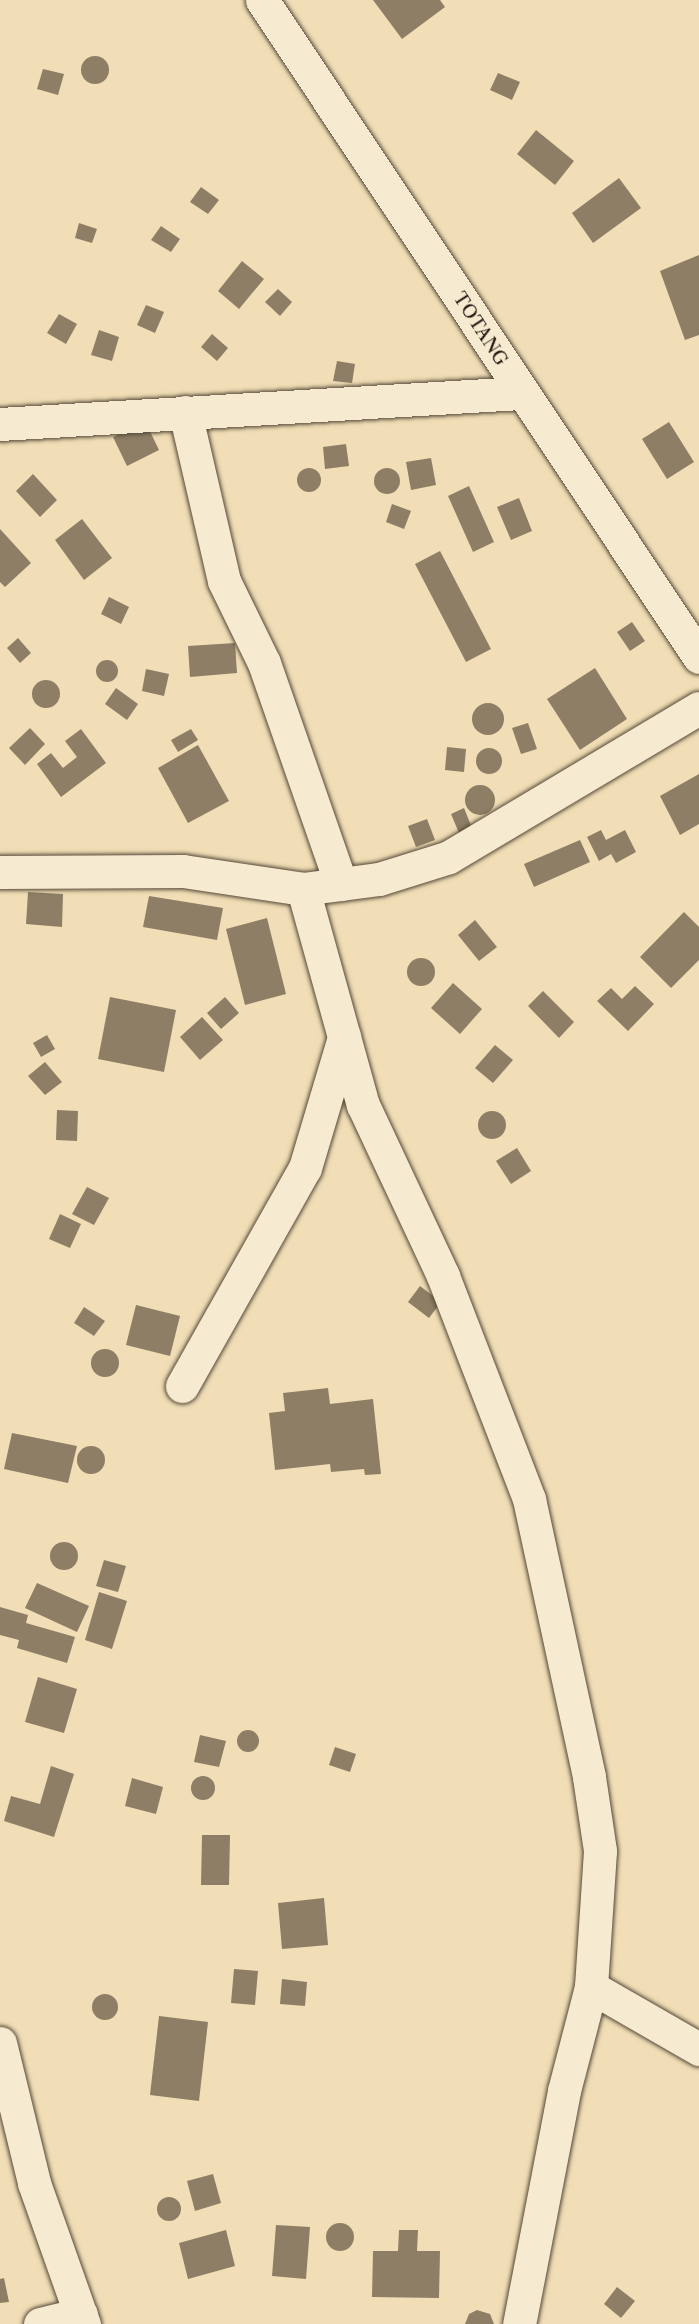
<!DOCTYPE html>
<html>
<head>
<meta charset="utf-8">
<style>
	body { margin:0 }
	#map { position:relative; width:699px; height:2324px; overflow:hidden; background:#f1deb6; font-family:"Libre Caslon Text",serif }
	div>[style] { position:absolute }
	.building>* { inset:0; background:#8d7e65 }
	.round { border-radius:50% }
	.roads { filter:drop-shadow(0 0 2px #544838) drop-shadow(0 0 2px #544838) }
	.minor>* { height:33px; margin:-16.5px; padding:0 16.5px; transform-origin:16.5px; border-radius:16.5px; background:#f6ead0 }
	span { translate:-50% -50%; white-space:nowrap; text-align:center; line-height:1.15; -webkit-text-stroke:4.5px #f6ead0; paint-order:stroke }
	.street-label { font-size:18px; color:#20160e }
</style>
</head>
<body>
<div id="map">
	<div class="building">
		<div style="clip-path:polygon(373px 0,440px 0,445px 7px,402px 39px)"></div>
		<div class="round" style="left:81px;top:56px;width:28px;height:28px"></div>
		<div style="clip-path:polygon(43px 69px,64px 74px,58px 95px,37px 89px)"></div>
		<div style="clip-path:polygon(498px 73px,520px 82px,512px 100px,490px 90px)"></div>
		<div style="clip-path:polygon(536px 130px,574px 161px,555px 185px,517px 154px)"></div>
		<div style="clip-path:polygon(619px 178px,641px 208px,593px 243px,572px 213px)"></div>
		<div style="clip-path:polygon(201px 187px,219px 200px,208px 214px,190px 202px)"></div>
		<div style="clip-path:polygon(79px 223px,97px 229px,92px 243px,75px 238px)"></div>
		<div style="clip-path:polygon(161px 226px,180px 239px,171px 252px,151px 240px)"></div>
		<div style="clip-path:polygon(699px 255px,699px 335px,685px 340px,660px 271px)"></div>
		<div style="clip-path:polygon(242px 261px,264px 279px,239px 309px,218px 291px)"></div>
		<div style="clip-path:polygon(278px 289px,292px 302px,280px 316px,265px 302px)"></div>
		<div style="clip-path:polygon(146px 305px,164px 312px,155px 333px,137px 325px)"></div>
		<div style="clip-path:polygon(59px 314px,77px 324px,66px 344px,47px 333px)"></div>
		<div style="clip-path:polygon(99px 330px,119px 337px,112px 361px,91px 355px)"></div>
		<div style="clip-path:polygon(212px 334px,228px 348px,217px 361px,201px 347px)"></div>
		<div style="clip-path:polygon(337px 361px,355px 364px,352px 383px,333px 381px)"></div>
		<div style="clip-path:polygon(145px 421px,159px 450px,127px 466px,113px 437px)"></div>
		<div style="clip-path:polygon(669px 422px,694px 462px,667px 479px,642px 439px)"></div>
		<div style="clip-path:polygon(346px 444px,349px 466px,325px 469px,323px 447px)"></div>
		<div style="clip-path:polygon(431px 458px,436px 485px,411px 490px,406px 462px)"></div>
		<div class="round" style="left:374px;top:468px;width:26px;height:26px"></div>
		<div class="round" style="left:297px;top:468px;width:24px;height:24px"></div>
		<div style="clip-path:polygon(33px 474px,57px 500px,40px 517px,16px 491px)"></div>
		<div style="clip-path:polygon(469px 486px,494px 542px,473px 552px,448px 496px)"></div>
		<div style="clip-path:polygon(519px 498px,532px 531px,511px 540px,497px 507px)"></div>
		<div style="clip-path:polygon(392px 504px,411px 511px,404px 529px,386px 522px)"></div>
		<div style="clip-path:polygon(82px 519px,112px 558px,84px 580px,55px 540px)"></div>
		<div style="clip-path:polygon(0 529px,31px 563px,5px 587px,0 582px)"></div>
		<div style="clip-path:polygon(440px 551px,491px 649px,466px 662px,415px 564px)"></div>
		<div style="clip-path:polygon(109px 597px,129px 607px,121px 624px,101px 614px)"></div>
		<div style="clip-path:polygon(632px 622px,645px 641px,630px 651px,617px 632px)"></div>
		<div style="clip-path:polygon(18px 638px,31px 653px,20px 663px,7px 648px)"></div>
		<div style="clip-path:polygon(235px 643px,237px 673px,190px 677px,188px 646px)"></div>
		<div class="round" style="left:96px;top:660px;width:22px;height:22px"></div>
		<div style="clip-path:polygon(595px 668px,627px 719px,580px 750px,547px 699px)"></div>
		<div style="clip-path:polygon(146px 669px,169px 674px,164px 696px,142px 691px)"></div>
		<div class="round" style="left:32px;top:680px;width:28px;height:28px"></div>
		<div style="clip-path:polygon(116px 688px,138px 704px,127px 720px,105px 704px)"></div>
		<div class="round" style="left:472px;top:703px;width:32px;height:32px"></div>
		<div style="clip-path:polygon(528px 723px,537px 749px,521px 754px,512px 728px)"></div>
		<div style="clip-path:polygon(30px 728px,45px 744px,25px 765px,9px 748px)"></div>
		<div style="clip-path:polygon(81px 729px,106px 763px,61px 797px,37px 764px,51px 753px,63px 768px,77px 757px,65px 741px)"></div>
		<div style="clip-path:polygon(191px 729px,198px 740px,178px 752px,171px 740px)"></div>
		<div style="clip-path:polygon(198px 745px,229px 801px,188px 823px,158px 768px)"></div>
		<div style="clip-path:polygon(447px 747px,466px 749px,464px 772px,445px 770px)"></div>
		<div class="round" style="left:476px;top:748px;width:26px;height:26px"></div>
		<div style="clip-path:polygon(699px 774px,699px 824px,680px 835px,660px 796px)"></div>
		<div class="round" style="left:465px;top:785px;width:30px;height:30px"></div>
		<div style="clip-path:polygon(464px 808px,472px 828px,459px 833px,451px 814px)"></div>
		<div style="clip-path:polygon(427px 819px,435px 840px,416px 847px,408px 826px)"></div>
		<div style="clip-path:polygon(601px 830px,606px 840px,625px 830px,636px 852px,616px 863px,611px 854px,599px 861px,587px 837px)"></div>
		<div style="clip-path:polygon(580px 840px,590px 862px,534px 887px,524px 864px)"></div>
		<div style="clip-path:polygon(28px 892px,63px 894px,62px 927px,26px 924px)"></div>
		<div style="clip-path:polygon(149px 896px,223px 908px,217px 940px,143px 927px)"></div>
		<div style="clip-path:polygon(684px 912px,699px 927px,699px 960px,671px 988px,640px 957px)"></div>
		<div style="clip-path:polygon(267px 918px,286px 994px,245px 1005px,226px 929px)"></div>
		<div style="clip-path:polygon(475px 920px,497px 947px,479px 961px,458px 935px)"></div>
		<div class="round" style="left:407px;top:958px;width:28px;height:28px"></div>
		<div style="clip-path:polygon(453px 983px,482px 1009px,460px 1034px,431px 1008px)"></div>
		<div style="clip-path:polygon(635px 986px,654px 1004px,628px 1031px,597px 1001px,611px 988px,622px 999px)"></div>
		<div style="clip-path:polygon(543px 991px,574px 1022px,559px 1038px,528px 1006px)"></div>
		<div style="clip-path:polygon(110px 997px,176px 1010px,164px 1072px,98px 1059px)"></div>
		<div style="clip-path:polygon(225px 997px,239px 1013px,221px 1029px,207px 1013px)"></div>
		<div style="clip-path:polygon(202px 1017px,223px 1040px,200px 1060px,180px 1037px)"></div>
		<div style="clip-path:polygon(47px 1035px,55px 1049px,41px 1057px,33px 1043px)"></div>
		<div style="clip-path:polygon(495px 1045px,513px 1060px,493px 1083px,475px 1068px)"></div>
		<div style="clip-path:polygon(45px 1062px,62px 1082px,45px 1095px,28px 1076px)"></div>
		<div style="clip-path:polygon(57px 1110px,78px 1111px,77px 1141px,56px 1140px)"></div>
		<div class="round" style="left:478px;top:1111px;width:28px;height:28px"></div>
		<div style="clip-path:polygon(517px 1148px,531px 1171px,511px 1184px,496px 1161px)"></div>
		<div style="clip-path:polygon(87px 1187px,109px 1198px,94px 1225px,72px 1214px)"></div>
		<div style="clip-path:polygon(60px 1214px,81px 1224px,70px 1248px,49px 1239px)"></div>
		<div style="clip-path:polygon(420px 1286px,441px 1302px,429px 1318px,408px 1302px)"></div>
		<div style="clip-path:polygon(136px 1305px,180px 1316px,170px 1356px,126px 1345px)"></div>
		<div style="clip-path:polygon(84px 1307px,105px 1321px,94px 1336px,74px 1323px)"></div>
		<div class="round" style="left:91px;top:1349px;width:28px;height:28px"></div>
		<div style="clip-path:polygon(328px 1388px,330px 1404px,373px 1399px,381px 1474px,365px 1475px,364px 1469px,331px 1472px,330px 1464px,275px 1470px,269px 1413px,285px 1411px,283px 1393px)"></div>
		<div style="clip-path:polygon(12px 1433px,77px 1446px,68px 1483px,4px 1469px)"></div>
		<div class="round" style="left:77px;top:1446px;width:28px;height:28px"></div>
		<div class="round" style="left:50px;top:1542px;width:28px;height:28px"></div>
		<div style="clip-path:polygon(104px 1560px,126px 1566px,118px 1592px,96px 1586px)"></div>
		<div style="clip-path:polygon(37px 1583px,89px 1606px,77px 1632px,25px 1608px)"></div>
		<div style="clip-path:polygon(99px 1592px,127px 1601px,112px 1649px,85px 1640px)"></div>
		<div style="clip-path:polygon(0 1607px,28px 1615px,26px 1623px,75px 1637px,67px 1663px,17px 1648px,19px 1640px,0 1635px)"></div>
		<div style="clip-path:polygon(38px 1677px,77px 1689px,64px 1733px,25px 1722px)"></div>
		<div class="round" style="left:237px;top:1730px;width:22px;height:22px"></div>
		<div style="clip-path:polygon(200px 1735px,226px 1741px,219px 1767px,194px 1762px)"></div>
		<div style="clip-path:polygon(335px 1747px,356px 1754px,350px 1772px,329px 1765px)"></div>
		<div style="clip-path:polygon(51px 1766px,74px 1774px,54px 1837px,4px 1821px,11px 1796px,40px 1804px)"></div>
		<div class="round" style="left:191px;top:1776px;width:24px;height:24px"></div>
		<div style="clip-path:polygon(132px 1778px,163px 1787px,156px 1814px,125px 1806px)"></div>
		<div style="clip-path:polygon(202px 1835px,230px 1835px,229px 1885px,201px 1885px)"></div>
		<div style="clip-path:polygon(324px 1898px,328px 1945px,282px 1949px,278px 1903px)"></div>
		<div style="clip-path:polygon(234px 1969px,258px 1971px,255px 2005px,231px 2003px)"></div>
		<div style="clip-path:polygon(282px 1979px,307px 1982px,305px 2006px,280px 2004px)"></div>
		<div class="round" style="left:92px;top:1994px;width:26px;height:26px"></div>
		<div style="clip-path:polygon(159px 2016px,208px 2022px,199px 2101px,150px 2095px)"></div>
		<div style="clip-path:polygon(213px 2174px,221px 2203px,195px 2211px,187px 2181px)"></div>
		<div class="round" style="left:157px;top:2197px;width:24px;height:24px"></div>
		<div class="round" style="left:326px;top:2223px;width:28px;height:28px"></div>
		<div style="clip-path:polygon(276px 2225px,310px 2227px,306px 2279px,272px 2276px)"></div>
		<div style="clip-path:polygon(226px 2230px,235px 2266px,188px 2279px,179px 2243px)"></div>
		<div style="clip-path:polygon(399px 2230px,418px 2230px,417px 2251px,440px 2251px,439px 2298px,372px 2297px,373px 2251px,398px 2251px)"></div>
		<div style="clip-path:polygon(4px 2278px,9px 2302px,0 2303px,0 2279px)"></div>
		<div style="clip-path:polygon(617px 2287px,635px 2301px,621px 2318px,604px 2304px)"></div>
		<div style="clip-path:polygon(477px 2310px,490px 2314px,494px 2324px,465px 2324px,469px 2314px)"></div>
	</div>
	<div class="roads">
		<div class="minor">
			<div style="left:262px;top:0;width:789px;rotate:56.37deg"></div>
			<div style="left:185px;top:412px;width:173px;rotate:77deg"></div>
			<div style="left:224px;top:581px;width:91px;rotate:64deg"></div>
			<div style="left:264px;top:663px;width:234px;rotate:70.8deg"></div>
			<div style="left:0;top:424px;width:522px;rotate:-3.41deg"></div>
			<div style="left:0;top:872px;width:183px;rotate:-0.3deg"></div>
			<div style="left:183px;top:871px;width:121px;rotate:8.5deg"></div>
			<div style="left:303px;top:889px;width:77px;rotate:-7.5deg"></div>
			<div style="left:379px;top:879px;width:73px;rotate:-17.4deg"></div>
			<div style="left:449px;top:857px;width:291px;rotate:-30.8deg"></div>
			<div style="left:303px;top:889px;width:224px;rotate:74.5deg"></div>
			<div style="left:363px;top:1105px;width:189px;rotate:64.9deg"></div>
			<div style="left:443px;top:1276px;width:239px;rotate:68.9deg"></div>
			<div style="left:529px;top:1499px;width:284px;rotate:77.8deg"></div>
			<div style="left:589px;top:1777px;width:75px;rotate:81.5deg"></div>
			<div style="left:600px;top:1851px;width:136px;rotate:93.8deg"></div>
			<div style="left:591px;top:1987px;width:107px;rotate:104.6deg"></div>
			<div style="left:564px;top:2091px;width:237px;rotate:100.9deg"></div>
			<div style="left:182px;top:1386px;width:250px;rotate:-60.6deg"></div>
			<div style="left:305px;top:1168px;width:137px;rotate:-73.4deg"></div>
			<div style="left:591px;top:1987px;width:125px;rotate:29.9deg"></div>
			<div style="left:0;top:2043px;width:144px;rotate:76.3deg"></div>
			<div style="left:34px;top:2183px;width:150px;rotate:70.5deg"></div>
			<div style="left:40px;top:2324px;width:42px;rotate:-13.7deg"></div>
		</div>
	</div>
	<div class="street-label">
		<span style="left:480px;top:329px;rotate:57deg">TOTANG</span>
	</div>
</div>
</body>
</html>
